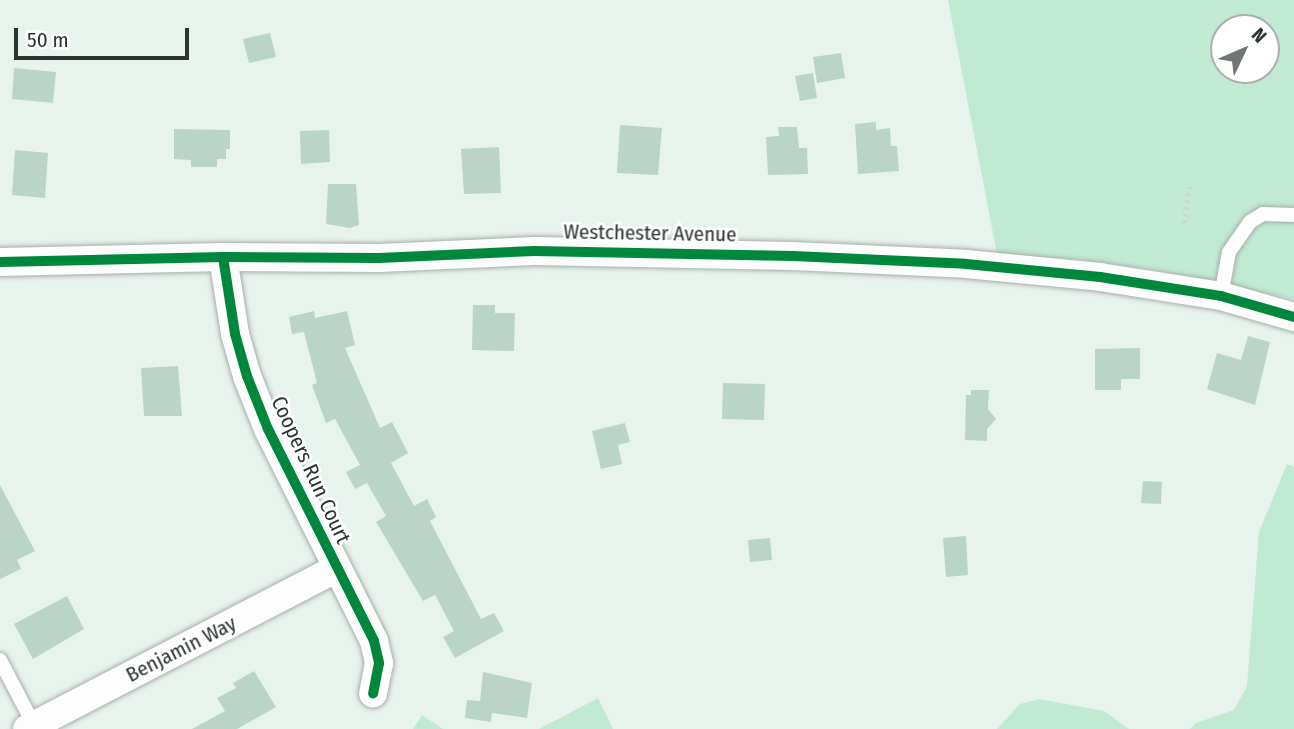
<!DOCTYPE html>
<html>
<head>
<meta charset="utf-8">
<style>
	body { margin:0 }
	#map { position:relative; width:1294px; height:729px; overflow:hidden; background:#e8f3ed; font-family:"Fira Sans Condensed",sans-serif }
	div>[style] { position:absolute }
	.green>* { inset:0; background:#c0ead4 }
	.building>* { inset:0; background:#bad5c8 }
	.path>* { height:4.5px; margin-top:-2.25px; transform-origin:0; background:repeating-linear-gradient(90deg,#ccd0ce 0 2px,transparent 0 7px) }
	.roads { filter:drop-shadow(0 0 2px #a8afab) drop-shadow(0 0 2px #a8afab) }
	.service>* { height:14px; margin:-7px; padding:0 7px; transform-origin:7px; border-radius:7px; background:#fcfdfc }
	.minor>* { height:28px; margin:-14px; padding:0 14px; transform-origin:14px; border-radius:14px; background:#fcfdfc }
	.cycleway>* { height:10px; margin:-5px; padding:0 5px; transform-origin:5px; border-radius:5px; background:#00873e }
	span { translate:-50% -50%; white-space:nowrap; text-align:center; line-height:1.15; -webkit-text-stroke:5px #fff; paint-order:stroke }
	.street-label { font-size:21px; color:#2c3430 }
	.north { position:absolute; left:1210px; top:14px; width:70px; height:70px; box-sizing:border-box; background:#fff; border:2px solid #abaeac; border-radius:50%; rotate:46deg; font-size:19px; font-weight:700; line-height:28px; text-align:center; color:#2c3430 }
	.north::after { content:''; display:block; margin:auto; width:24px; height:32px; background:#6e7772; clip-path:polygon(50% 0,100% 100%,50% 72%,0 100%) }
	.scale { position:absolute; left:14px; top:28px; width:175px; height:32px; box-sizing:border-box; border:4px solid #2c3430; border-top:0; padding-left:9px; font-size:21px; line-height:24px; white-space:nowrap; color:#2c3430; -webkit-text-stroke:5px #fff; paint-order:stroke }
</style>
</head>
<body>
<div id="map">
	<div class="green">
		<div style="clip-path:polygon(evenodd,948px 0,1294px 0,1294px 299px,1151px 269px,1076px 259px,997px 254px,948px 0,1224px 28px,1266px 28px,1266px 70px,1224px 70px,1224px 28px)"></div>
		<div style="clip-path:polygon(1287px 464px,1294px 467px,1294px 729px,1190px 729px,1196px 723px,1234px 710px,1247px 686px,1259px 532px)"></div>
		<div style="clip-path:polygon(598px 698px,613px 729px,539px 729px)"></div>
		<div style="clip-path:polygon(1039px 699px,1104px 711px,1129px 729px,997px 729px,1020px 704px)"></div>
		<div style="clip-path:polygon(422px 715px,443px 729px,413px 729px)"></div>
	</div>
	<div class="building">
		<div style="clip-path:polygon(270px 33px,276px 57px,249px 63px,243px 39px)"></div>
		<div style="clip-path:polygon(841px 53px,845px 78px,817px 83px,813px 57px)"></div>
		<div style="clip-path:polygon(14px 68px,56px 72px,53px 103px,12px 99px)"></div>
		<div style="clip-path:polygon(813px 73px,817px 98px,800px 101px,795px 76px)"></div>
		<div style="clip-path:polygon(876px 122px,876px 130px,890px 128px,891px 146px,897px 146px,899px 171px,858px 174px,855px 124px)"></div>
		<div style="clip-path:polygon(620px 125px,662px 128px,658px 175px,617px 173px)"></div>
		<div style="clip-path:polygon(778px 127px,797px 127px,799px 148px,807px 148px,808px 174px,768px 175px,766px 137px,779px 136px)"></div>
		<div style="clip-path:polygon(174px 129px,230px 130px,230px 149px,226px 149px,226px 159px,217px 159px,217px 167px,191px 167px,191px 160px,174px 159px)"></div>
		<div style="clip-path:polygon(329px 130px,330px 162px,301px 164px,300px 131px)"></div>
		<div style="clip-path:polygon(499px 147px,501px 193px,464px 194px,461px 149px)"></div>
		<div style="clip-path:polygon(15px 150px,48px 153px,45px 198px,12px 195px)"></div>
		<div style="clip-path:polygon(328px 184px,356px 184px,359px 225px,350px 228px,326px 224px)"></div>
		<div style="clip-path:polygon(473px 305px,495px 305px,495px 313px,515px 313px,514px 351px,472px 350px)"></div>
		<div style="clip-path:polygon(314px 311px,315px 318px,347px 311px,355px 345px,345px 348px,380px 428px,392px 422px,408px 453px,391px 463px,414px 506px,427px 499px,436px 517px,430px 521px,481px 619px,494px 613px,504px 631px,455px 658px,443px 637px,454px 631px,435px 595px,423px 601px,376px 522px,386px 516px,367px 483px,355px 489px,346px 472px,360px 465px,335px 419px,326px 423px,312px 385px,317px 383px,304px 332px,292px 334px,289px 317px)"></div>
		<div style="clip-path:polygon(1248px 336px,1270px 342px,1255px 405px,1207px 389px,1217px 353px,1241px 360px)"></div>
		<div style="clip-path:polygon(1140px 348px,1140px 379px,1121px 379px,1121px 390px,1095px 390px,1095px 349px)"></div>
		<div style="clip-path:polygon(178px 366px,182px 416px,144px 416px,141px 368px)"></div>
		<div style="clip-path:polygon(723px 383px,765px 384px,764px 420px,722px 419px)"></div>
		<div style="clip-path:polygon(971px 390px,989px 390px,988px 409px,996px 419px,987px 429px,987px 441px,965px 440px,966px 395px,971px 395px)"></div>
		<div style="clip-path:polygon(625px 423px,630px 442px,618px 445px,622px 464px,601px 469px,592px 431px)"></div>
		<div style="clip-path:polygon(1143px 481px,1162px 482px,1161px 504px,1141px 503px)"></div>
		<div style="clip-path:polygon(0 485px,35px 551px,17px 560px,21px 569px,0 579px)"></div>
		<div style="clip-path:polygon(966px 536px,968px 575px,946px 577px,943px 538px)"></div>
		<div style="clip-path:polygon(770px 538px,772px 560px,750px 562px,748px 540px)"></div>
		<div style="clip-path:polygon(67px 596px,84px 629px,33px 659px,14px 624px)"></div>
		<div style="clip-path:polygon(254px 671px,276px 707px,237px 729px,192px 729px,225px 711px,217px 698px,236px 688px,233px 683px)"></div>
		<div style="clip-path:polygon(483px 672px,532px 683px,527px 718px,492px 713px,491px 722px,465px 718px,467px 700px,480px 701px)"></div>
	</div>
	<div class="path">
		<div style="left:1184px;top:223px;width:36px;rotate:-82deg"></div>
	</div>
	<div class="roads">
		<div class="service">
			<div style="left:1221px;top:296px;width:45px;rotate:-79.7deg"></div>
			<div style="left:1229px;top:252px;width:37px;rotate:-55deg"></div>
			<div style="left:1250px;top:222px;width:15px;rotate:-32deg"></div>
			<div style="left:1263px;top:214px;width:31px;rotate:2deg"></div>
			<div style="left:0;top:660px;width:73px;rotate:62.4deg"></div>
		</div>
		<div class="minor">
			<div style="left:223px;top:257px;width:78px;rotate:81.1deg"></div>
			<div style="left:235px;top:334px;width:44px;rotate:74.1deg"></div>
			<div style="left:247px;top:376px;width:57px;rotate:68.4deg"></div>
			<div style="left:268px;top:429px;width:237px;rotate:63.4deg"></div>
			<div style="left:374px;top:641px;width:23px;rotate:77deg"></div>
			<div style="left:379px;top:663px;width:31px;rotate:101deg"></div>
			<div style="left:0;top:262px;width:223px;rotate:-1.3deg"></div>
			<div style="left:223px;top:257px;width:156px;rotate:0.4deg"></div>
			<div style="left:379px;top:258px;width:155px;rotate:-2.6deg"></div>
			<div style="left:534px;top:251px;width:259px;rotate:1.1deg"></div>
			<div style="left:793px;top:256px;width:173px;rotate:2.6deg"></div>
			<div style="left:966px;top:264px;width:135px;rotate:5.5deg"></div>
			<div style="left:1100px;top:277px;width:122px;rotate:8.9deg"></div>
			<div style="left:1221px;top:296px;width:76px;rotate:16deg"></div>
			<div style="left:27px;top:729px;width:348px;rotate:-27.4deg"></div>
		</div>
	</div>
	<div class="cycleway">
		<div style="left:223px;top:257px;width:78px;rotate:81.1deg"></div>
		<div style="left:235px;top:334px;width:44px;rotate:74.1deg"></div>
		<div style="left:247px;top:376px;width:57px;rotate:68.4deg"></div>
		<div style="left:268px;top:429px;width:237px;rotate:63.4deg"></div>
		<div style="left:374px;top:641px;width:23px;rotate:77deg"></div>
		<div style="left:379px;top:663px;width:31px;rotate:101deg"></div>
		<div style="left:0;top:262px;width:223px;rotate:-1.3deg"></div>
		<div style="left:223px;top:257px;width:156px;rotate:0.4deg"></div>
		<div style="left:379px;top:258px;width:155px;rotate:-2.6deg"></div>
		<div style="left:534px;top:251px;width:259px;rotate:1.1deg"></div>
		<div style="left:793px;top:256px;width:173px;rotate:2.6deg"></div>
		<div style="left:966px;top:264px;width:135px;rotate:5.5deg"></div>
		<div style="left:1100px;top:277px;width:122px;rotate:8.9deg"></div>
		<div style="left:1221px;top:296px;width:76px;rotate:16deg"></div>
	</div>
	<div class="street-label">
		<span style="left:650px;top:233px;rotate:1deg">Westchester Avenue</span>
		<span style="left:311px;top:470px;rotate:65deg">Coopers Run Court</span>
		<span style="left:181px;top:649px;rotate:-27deg">Benjamin Way</span>
	</div>
	<div class="north">N</div>
	<div class="scale">50 m</div>
</div>
</body>
</html>
